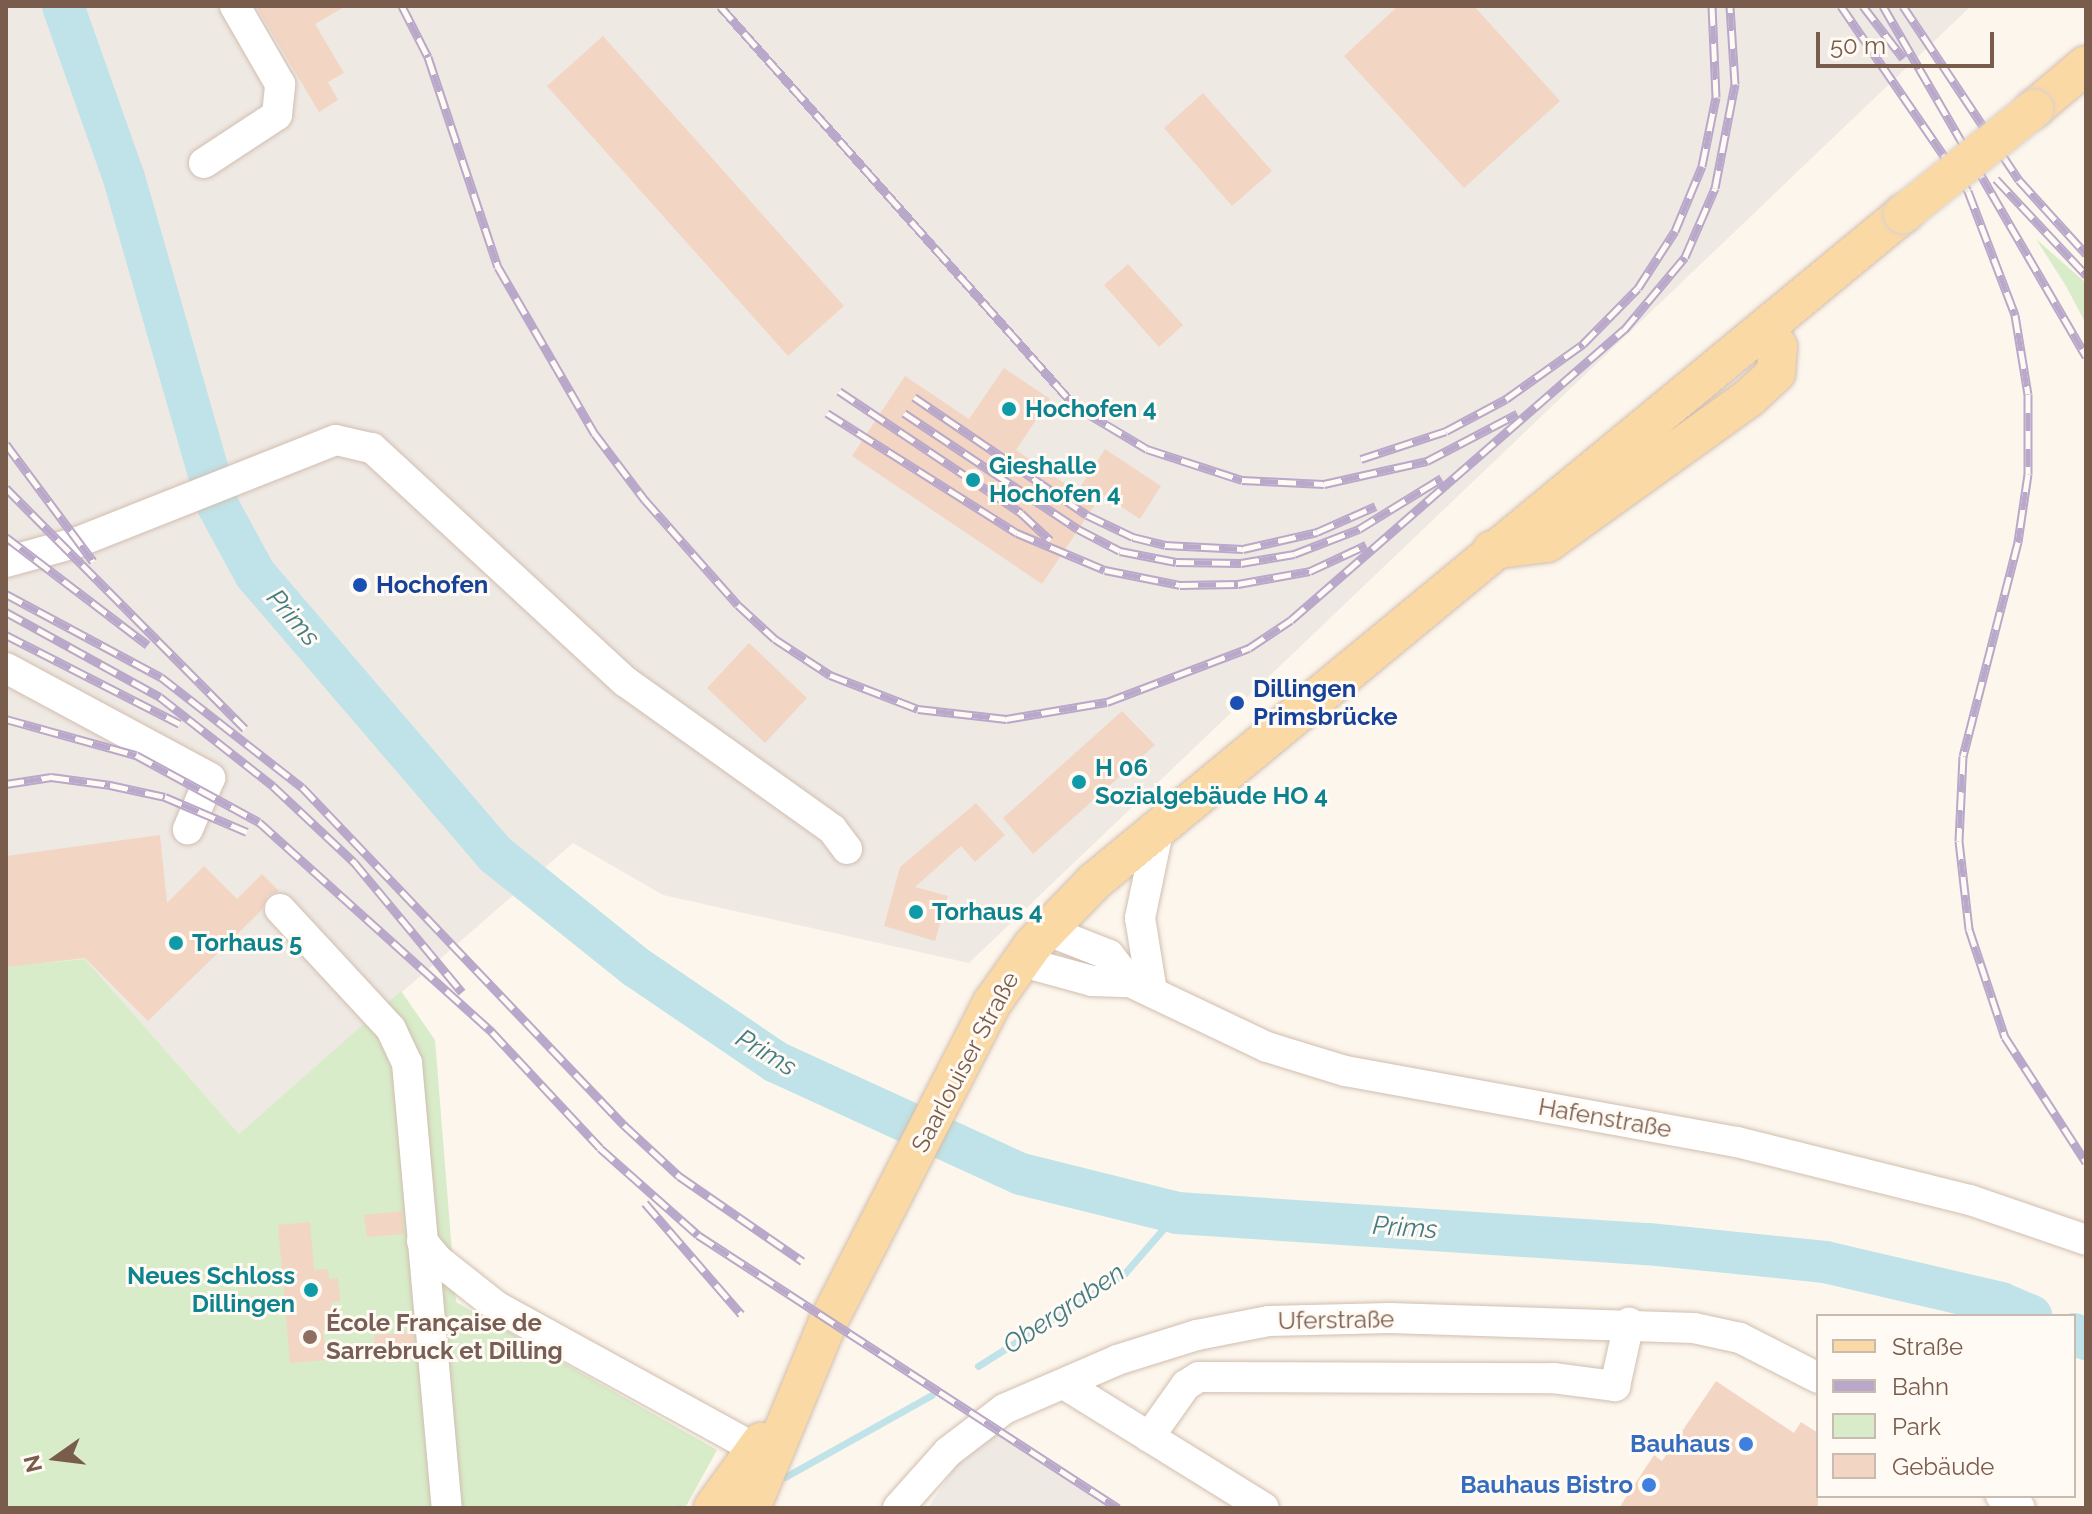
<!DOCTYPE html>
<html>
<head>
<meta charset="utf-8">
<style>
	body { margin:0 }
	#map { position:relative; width:2092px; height:1514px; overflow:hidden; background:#fdf6ec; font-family:Raleway,sans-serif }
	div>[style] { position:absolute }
	.industrial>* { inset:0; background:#efe9e4 }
	.green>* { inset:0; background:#d8ecc9 }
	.stream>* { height:7px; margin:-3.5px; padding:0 3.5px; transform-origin:3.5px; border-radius:3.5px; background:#bfe3e8 }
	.river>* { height:42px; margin:-21px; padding:0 21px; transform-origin:21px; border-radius:21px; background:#bfe3e8 }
	.building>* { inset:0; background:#f3d5c3 }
	.roads { filter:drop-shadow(0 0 2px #d1beb0) drop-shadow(0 0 2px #d1beb0) }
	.minor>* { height:30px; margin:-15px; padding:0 15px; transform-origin:15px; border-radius:15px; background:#fff }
	.major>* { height:38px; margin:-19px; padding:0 19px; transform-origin:19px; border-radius:19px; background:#fbd9a5 }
	.rail>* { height:9px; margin-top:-4.5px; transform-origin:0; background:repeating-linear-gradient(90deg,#fffaf3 0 18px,#b9a8c9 0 36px); box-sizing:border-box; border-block:2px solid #b9a8c9 }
	.bridges { filter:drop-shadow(0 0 2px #dad1cd) drop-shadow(0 0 2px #dad1cd) }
	.major-bridge>* { height:38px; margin:-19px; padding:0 19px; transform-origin:19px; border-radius:19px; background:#fbd9a5 }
	.dots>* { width:22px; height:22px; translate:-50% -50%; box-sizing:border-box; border:4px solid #fffaf3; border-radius:50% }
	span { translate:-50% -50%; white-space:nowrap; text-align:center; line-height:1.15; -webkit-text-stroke:6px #fffaf3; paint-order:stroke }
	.culture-label { font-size:24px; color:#0d838f; font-weight:700 }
	.left { translate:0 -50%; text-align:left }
	.right { translate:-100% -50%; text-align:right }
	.transit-label { font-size:24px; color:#164399; font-weight:700 }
	.street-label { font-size:24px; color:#7a5c4d }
	.education-label { font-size:24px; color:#785e54; font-weight:700 }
	.shop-label { font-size:24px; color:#366cbe; font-weight:700 }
	.water-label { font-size:26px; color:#437c86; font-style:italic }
	.frame { position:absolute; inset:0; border:8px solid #7a5c4d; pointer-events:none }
	.legend { position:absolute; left:1816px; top:1314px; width:260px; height:184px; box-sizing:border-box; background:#fffaf3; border:2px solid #cabbb1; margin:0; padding:10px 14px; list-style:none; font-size:24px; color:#7a5c4d }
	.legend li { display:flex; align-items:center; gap:16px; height:40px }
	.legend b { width:40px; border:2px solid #cabbb1 }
	.north { position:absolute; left:16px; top:1418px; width:80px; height:80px; -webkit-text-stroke:6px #fffaf3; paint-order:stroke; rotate:256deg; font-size:22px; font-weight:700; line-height:32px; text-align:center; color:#7a5c4d }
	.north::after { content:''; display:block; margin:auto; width:28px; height:36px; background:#7a5c4d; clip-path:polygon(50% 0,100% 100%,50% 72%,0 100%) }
	.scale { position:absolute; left:1816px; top:32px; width:178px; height:36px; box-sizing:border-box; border:4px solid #7a5c4d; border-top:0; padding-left:10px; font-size:24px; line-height:28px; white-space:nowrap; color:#7a5c4d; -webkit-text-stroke:6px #fffaf3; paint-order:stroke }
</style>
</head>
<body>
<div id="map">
	<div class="industrial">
		<div style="clip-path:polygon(6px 6px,1971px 6px,969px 963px,663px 895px,573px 843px,239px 1134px,85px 959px,6px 966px)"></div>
		<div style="clip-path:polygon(997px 1427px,1114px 1508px,928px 1508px,962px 1456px)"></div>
	</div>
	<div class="green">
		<div style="clip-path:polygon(2036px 239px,2086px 283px,2086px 324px,2066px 286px)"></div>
		<div style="clip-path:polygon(85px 959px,239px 1134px,401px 991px,435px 1040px,456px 1302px,717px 1450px,685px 1508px,6px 1508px,6px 966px)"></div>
	</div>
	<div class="stream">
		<div style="left:978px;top:1366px;width:173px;rotate:-32.2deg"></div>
		<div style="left:1124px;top:1274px;width:81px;rotate:-49deg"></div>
		<div style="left:785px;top:1477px;width:168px;rotate:-29.2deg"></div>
		<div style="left:679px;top:1508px;width:1px"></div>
	</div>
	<div class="river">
		<div style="left:63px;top:6px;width:182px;rotate:70.5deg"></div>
		<div style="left:124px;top:178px;width:341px;rotate:74deg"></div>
		<div style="left:218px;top:506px;width:77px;rotate:61.4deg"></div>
		<div style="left:255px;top:574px;width:370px;rotate:49.4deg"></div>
		<div style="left:496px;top:855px;width:179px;rotate:38.7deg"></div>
		<div style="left:636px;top:967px;width:169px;rotate:34.2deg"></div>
		<div style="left:776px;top:1062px;width:269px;rotate:24.6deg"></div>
		<div style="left:1021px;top:1174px;width:161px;rotate:14deg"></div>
		<div style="left:1177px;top:1213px;width:472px;rotate:3.8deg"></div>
		<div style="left:1648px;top:1244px;width:178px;rotate:5.8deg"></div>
		<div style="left:1825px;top:1262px;width:181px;rotate:13.1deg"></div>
		<div style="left:2001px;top:1303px;width:33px;rotate:23deg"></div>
		<div style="left:2074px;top:1334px;width:13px;rotate:23deg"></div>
	</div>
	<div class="building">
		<div style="clip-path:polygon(256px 6px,346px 6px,315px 24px,344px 73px,328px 82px,338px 100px,319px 112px)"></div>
		<div style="clip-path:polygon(1398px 6px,1474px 6px,1560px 101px,1464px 188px,1344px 56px)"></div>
		<div style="clip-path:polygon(603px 36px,844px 306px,788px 356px,547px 86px)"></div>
		<div style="clip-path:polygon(1203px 93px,1272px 171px,1232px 206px,1164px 128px)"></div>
		<div style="clip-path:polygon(1128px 264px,1183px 325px,1159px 347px,1104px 285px)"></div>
		<div style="clip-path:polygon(1004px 368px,1050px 399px,1016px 450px,1077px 492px,1105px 449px,1161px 486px,1140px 519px,1102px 494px,1042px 584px,852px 456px,905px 376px,969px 419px)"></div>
		<div style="clip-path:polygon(749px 643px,807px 698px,765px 743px,707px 688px)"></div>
		<div style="clip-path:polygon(1122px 711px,1155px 745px,1033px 854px,1003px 818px)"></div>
		<div style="clip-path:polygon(976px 803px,1005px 835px,975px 862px,961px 846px,915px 887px,948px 896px,935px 941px,884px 926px,900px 867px)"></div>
		<div style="clip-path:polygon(160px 835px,167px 903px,204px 866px,237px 899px,262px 874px,279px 891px,267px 896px,262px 910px,148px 1021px,85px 958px,6px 967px,6px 856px)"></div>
		<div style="clip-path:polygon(402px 1211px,404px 1234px,367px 1237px,364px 1215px)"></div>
		<div style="clip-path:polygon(310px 1222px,314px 1270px,328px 1269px,329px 1279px,338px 1278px,340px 1301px,331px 1302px,334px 1329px,323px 1330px,326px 1360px,290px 1363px,278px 1225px)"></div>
		<div style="clip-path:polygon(413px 1332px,416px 1360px,376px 1362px,374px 1335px)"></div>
		<div style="clip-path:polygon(1716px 1381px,1794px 1433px,1801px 1422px,1818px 1433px,1818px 1508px,1619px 1508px,1654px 1455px,1662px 1461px)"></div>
	</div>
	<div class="roads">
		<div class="minor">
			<div style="left:204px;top:163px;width:87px;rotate:-33.3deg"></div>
			<div style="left:277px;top:115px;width:31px;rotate:-84deg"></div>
			<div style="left:280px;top:84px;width:90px;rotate:-120deg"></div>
			<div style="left:6px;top:562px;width:75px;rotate:-15.5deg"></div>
			<div style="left:78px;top:542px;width:277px;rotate:-21.6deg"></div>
			<div style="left:336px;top:440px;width:37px;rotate:13deg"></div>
			<div style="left:372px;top:448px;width:345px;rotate:42.7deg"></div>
			<div style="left:626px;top:682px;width:253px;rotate:35.5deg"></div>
			<div style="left:832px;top:829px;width:25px;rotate:53deg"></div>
			<div style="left:6px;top:668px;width:232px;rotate:28.3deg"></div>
			<div style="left:210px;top:778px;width:56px;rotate:113.3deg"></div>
			<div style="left:280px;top:909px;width:163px;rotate:47.2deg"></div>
			<div style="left:391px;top:1029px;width:38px;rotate:65deg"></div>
			<div style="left:407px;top:1063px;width:447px;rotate:84.9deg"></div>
			<div style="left:1046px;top:930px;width:68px;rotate:21.6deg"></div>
			<div style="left:1109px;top:955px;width:34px;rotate:52deg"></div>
			<div style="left:1019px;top:961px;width:76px;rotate:15.3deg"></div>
			<div style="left:1092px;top:981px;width:38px;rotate:2deg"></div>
			<div style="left:1130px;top:982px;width:152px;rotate:25.4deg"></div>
			<div style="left:1267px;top:1047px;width:82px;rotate:17.1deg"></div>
			<div style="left:1345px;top:1071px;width:398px;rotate:10.3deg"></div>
			<div style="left:1737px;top:1142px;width:240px;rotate:14deg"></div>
			<div style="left:1970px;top:1200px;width:123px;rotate:19deg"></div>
			<div style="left:1152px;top:992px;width:75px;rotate:-99.2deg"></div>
			<div style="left:1140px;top:918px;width:93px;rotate:-78.2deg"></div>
			<div style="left:422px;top:1241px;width:25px;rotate:50deg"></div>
			<div style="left:438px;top:1260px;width:74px;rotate:38.4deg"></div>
			<div style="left:496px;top:1306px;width:297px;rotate:28.8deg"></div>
			<div style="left:1064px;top:1384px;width:235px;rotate:31.8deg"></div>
			<div style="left:1149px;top:1437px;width:64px;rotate:-54.6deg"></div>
			<div style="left:1186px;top:1385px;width:15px;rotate:-32deg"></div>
			<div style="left:1199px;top:1377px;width:354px;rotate:0.2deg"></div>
			<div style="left:1553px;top:1378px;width:63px;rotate:7.4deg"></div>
			<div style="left:1615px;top:1386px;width:65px;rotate:-77.5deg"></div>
			<div style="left:2001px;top:1496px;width:22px;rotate:32deg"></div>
			<div style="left:898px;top:1508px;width:75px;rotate:-48.2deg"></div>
			<div style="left:948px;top:1452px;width:71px;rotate:-37.5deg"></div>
			<div style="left:1004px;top:1409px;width:123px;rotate:-23.4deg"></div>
			<div style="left:1117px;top:1360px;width:84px;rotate:-17.4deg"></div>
			<div style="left:1197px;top:1335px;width:73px;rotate:-11deg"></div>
			<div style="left:1269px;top:1321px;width:121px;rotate:-1.4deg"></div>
			<div style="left:1390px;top:1318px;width:304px;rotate:1.9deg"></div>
			<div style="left:1694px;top:1328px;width:47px;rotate:12.3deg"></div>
			<div style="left:1740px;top:1338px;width:88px;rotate:27.1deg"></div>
		</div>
		<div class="major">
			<div style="left:2034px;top:109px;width:68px;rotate:-40.2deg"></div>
			<div style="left:1492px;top:550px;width:55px;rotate:-7.3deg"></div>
			<div style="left:1547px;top:543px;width:249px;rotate:-35.7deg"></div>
			<div style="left:1749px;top:398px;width:37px;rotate:-43deg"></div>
			<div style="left:1776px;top:373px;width:26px;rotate:-86deg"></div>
			<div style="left:1778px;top:347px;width:22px;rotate:-120deg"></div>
			<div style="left:713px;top:1508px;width:82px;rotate:-54deg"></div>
			<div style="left:751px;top:1508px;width:201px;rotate:-67.5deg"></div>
			<div style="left:828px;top:1322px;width:359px;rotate:-62.8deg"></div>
			<div style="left:992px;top:1003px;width:71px;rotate:-54.7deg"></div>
			<div style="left:1033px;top:945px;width:89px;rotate:-45.9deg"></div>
			<div style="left:1095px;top:881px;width:1048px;rotate:-39.54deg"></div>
		</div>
	</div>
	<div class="rail">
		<div style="left:402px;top:6px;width:57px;rotate:63deg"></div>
		<div style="left:428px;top:57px;width:221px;rotate:71.6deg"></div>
		<div style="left:498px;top:267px;width:193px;rotate:59.9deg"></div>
		<div style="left:595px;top:434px;width:83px;rotate:52.9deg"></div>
		<div style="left:645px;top:500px;width:140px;rotate:48.5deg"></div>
		<div style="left:738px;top:605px;width:50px;rotate:42.6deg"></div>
		<div style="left:775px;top:639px;width:66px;rotate:33.2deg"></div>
		<div style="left:830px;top:675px;width:94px;rotate:21.1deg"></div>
		<div style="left:918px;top:709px;width:89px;rotate:6.5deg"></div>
		<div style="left:1006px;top:719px;width:102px;rotate:-9.6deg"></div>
		<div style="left:1107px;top:702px;width:152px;rotate:-20.8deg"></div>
		<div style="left:1249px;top:648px;width:50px;rotate:-33.7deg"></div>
		<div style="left:1291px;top:620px;width:442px;rotate:-41.1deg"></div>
		<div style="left:1624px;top:330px;width:95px;rotate:-50.1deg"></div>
		<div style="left:1685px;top:257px;width:75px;rotate:-66.5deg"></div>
		<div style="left:1715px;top:188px;width:106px;rotate:-79.1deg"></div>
		<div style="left:1735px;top:84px;width:78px;rotate:-93.7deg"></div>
		<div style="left:720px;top:6px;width:535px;rotate:48.41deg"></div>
		<div style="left:1075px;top:406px;width:84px;rotate:30.8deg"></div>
		<div style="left:1147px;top:449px;width:100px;rotate:18.1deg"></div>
		<div style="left:1242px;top:480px;width:82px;rotate:2.8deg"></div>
		<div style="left:1324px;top:484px;width:106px;rotate:-12.6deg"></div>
		<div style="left:1427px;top:461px;width:102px;rotate:-27.6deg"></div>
		<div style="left:1841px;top:6px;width:224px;rotate:55.5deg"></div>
		<div style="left:1968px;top:191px;width:133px;rotate:69.2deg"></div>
		<div style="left:2015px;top:315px;width:80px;rotate:80.7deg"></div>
		<div style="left:2028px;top:394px;width:80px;rotate:90deg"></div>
		<div style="left:2028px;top:474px;width:69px;rotate:98.4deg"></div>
		<div style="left:2018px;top:542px;width:221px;rotate:104.4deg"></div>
		<div style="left:1963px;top:756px;width:85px;rotate:92.7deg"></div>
		<div style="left:1959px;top:841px;width:89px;rotate:83.5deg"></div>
		<div style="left:1969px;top:929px;width:114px;rotate:71.6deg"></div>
		<div style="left:2005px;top:1037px;width:149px;rotate:57.1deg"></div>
		<div style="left:1863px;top:6px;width:66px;rotate:52.4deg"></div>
		<div style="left:1883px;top:6px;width:405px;rotate:59.9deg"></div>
		<div style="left:1903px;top:6px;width:209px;rotate:56.3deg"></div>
		<div style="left:2019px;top:180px;width:100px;rotate:47.8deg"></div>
		<div style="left:1996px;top:179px;width:132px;rotate:46.8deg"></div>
		<div style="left:839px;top:391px;width:219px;rotate:33.8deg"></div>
		<div style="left:1021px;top:513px;width:40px;rotate:43deg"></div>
		<div style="left:914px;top:397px;width:209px;rotate:34.3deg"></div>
		<div style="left:1087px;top:515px;width:51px;rotate:25.6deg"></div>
		<div style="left:1133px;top:537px;width:33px;rotate:14deg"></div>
		<div style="left:1165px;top:545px;width:78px;rotate:2.9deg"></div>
		<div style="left:1243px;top:549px;width:76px;rotate:-12.9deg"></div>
		<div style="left:1317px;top:532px;width:64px;rotate:-23.8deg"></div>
		<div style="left:827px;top:413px;width:225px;rotate:32.3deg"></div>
		<div style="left:1017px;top:533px;width:95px;rotate:22.8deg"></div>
		<div style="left:1105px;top:570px;width:76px;rotate:11.3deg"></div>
		<div style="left:1180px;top:585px;width:58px;rotate:-1deg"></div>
		<div style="left:1238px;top:584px;width:73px;rotate:-10.2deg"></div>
		<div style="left:1310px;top:571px;width:62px;rotate:-24.9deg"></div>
		<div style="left:904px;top:413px;width:209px;rotate:33.7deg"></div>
		<div style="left:1078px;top:529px;width:47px;rotate:27.6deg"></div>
		<div style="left:1120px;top:551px;width:57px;rotate:11.1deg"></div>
		<div style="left:1176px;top:562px;width:65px;rotate:0.9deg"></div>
		<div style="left:1241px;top:563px;width:54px;rotate:-9.6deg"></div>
		<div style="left:1294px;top:554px;width:70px;rotate:-21deg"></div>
		<div style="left:1359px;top:529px;width:97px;rotate:-31.6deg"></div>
		<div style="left:6px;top:444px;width:146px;rotate:53.4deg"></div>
		<div style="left:1361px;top:459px;width:89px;rotate:-18.2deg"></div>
		<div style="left:1446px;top:431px;width:68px;rotate:-28.1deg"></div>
		<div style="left:1506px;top:399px;width:95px;rotate:-35.5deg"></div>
		<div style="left:1583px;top:344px;width:78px;rotate:-45.5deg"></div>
		<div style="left:1638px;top:288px;width:68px;rotate:-57deg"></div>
		<div style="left:1675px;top:231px;width:70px;rotate:-67.4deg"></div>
		<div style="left:1702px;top:166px;width:70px;rotate:-78.5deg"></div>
		<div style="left:1716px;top:97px;width:91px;rotate:-92.5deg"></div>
		<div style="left:6px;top:488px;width:339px;rotate:45.2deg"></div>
		<div style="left:6px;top:537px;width:178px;rotate:37.3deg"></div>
		<div style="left:6px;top:594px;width:176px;rotate:28.2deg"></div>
		<div style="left:161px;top:677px;width:179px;rotate:38deg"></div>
		<div style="left:302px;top:787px;width:467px;rotate:46.4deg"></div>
		<div style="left:624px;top:1125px;width:75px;rotate:42.8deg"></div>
		<div style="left:679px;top:1176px;width:150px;rotate:34.6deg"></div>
		<div style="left:6px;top:612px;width:176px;rotate:28.9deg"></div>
		<div style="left:160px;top:697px;width:144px;rotate:38.2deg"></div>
		<div style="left:273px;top:786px;width:111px;rotate:43.2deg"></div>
		<div style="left:354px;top:862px;width:169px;rotate:50.3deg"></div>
		<div style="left:6px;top:635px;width:195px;rotate:27.1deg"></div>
		<div style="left:6px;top:719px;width:135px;rotate:15.5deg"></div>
		<div style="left:136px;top:755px;width:140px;rotate:28.6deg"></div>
		<div style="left:259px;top:822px;width:314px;rotate:42deg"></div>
		<div style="left:492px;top:1032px;width:158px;rotate:47deg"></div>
		<div style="left:600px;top:1148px;width:131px;rotate:41.6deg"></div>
		<div style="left:698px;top:1235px;width:501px;rotate:33.02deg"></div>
		<div style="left:6px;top:784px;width:46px;rotate:-8.8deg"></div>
		<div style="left:51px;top:777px;width:60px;rotate:7.7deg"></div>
		<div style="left:110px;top:785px;width:56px;rotate:12.3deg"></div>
		<div style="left:165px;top:797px;width:89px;rotate:23.1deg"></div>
		<div style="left:645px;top:1203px;width:147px;rotate:49.1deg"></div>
	</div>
	<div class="bridges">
		<div class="major-bridge">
			<div style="left:1903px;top:214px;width:168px;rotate:-38.7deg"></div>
		</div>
	</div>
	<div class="dots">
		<div style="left:1009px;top:409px;background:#0f9aa8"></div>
		<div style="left:973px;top:480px;background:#0f9aa8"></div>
		<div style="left:360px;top:585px;background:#1a4fb4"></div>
		<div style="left:1237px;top:703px;background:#1a4fb4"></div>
		<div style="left:1079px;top:782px;background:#0f9aa8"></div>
		<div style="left:916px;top:912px;background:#0f9aa8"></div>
		<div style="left:176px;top:943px;background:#0f9aa8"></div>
		<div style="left:311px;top:1290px;background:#0f9aa8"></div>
		<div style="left:310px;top:1337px;background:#8d6e63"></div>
		<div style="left:1746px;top:1444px;background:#3f7fe0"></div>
		<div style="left:1649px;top:1485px;background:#3f7fe0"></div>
	</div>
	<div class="culture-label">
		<span class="left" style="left:1025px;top:409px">Hochofen 4</span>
		<span class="left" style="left:989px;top:480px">Gieshalle<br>Hochofen 4</span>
		<span class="left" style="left:1095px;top:782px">H 06<br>Sozialgebäude HO 4</span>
		<span class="left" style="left:932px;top:912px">Torhaus 4</span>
		<span class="left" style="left:192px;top:943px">Torhaus 5</span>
		<span class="right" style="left:295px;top:1290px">Neues Schloss<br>Dillingen</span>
	</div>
	<div class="transit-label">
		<span class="left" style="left:376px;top:585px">Hochofen</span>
		<span class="left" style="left:1253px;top:703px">Dillingen<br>Primsbrücke</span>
	</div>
	<div class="street-label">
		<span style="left:965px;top:1062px;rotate:-62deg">Saarlouiser Straße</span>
		<span style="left:1605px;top:1118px;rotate:10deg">Hafenstraße</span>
		<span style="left:1336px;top:1320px;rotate:-1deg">Uferstraße</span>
	</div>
	<div class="education-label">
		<span class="left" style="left:326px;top:1337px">École Française de<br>Sarrebruck et Dilling</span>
	</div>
	<div class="shop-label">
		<span class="right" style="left:1730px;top:1444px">Bauhaus</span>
		<span class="right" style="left:1633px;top:1485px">Bauhaus Bistro</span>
	</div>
	<div class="water-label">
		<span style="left:293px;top:618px;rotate:49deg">Prims</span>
		<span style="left:766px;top:1053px;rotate:31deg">Prims</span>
		<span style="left:1405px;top:1228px;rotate:4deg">Prims</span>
		<span style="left:1064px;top:1309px;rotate:-34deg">Obergraben</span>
	</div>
	<div class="frame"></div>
	<ul class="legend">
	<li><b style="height:10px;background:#fbd9a5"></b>Straße</li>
	<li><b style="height:10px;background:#b9a8c9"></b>Bahn</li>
	<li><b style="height:22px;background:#d8ecc9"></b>Park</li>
	<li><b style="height:22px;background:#f3d5c3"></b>Gebäude</li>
	</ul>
	<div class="north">N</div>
	<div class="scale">50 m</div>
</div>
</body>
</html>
